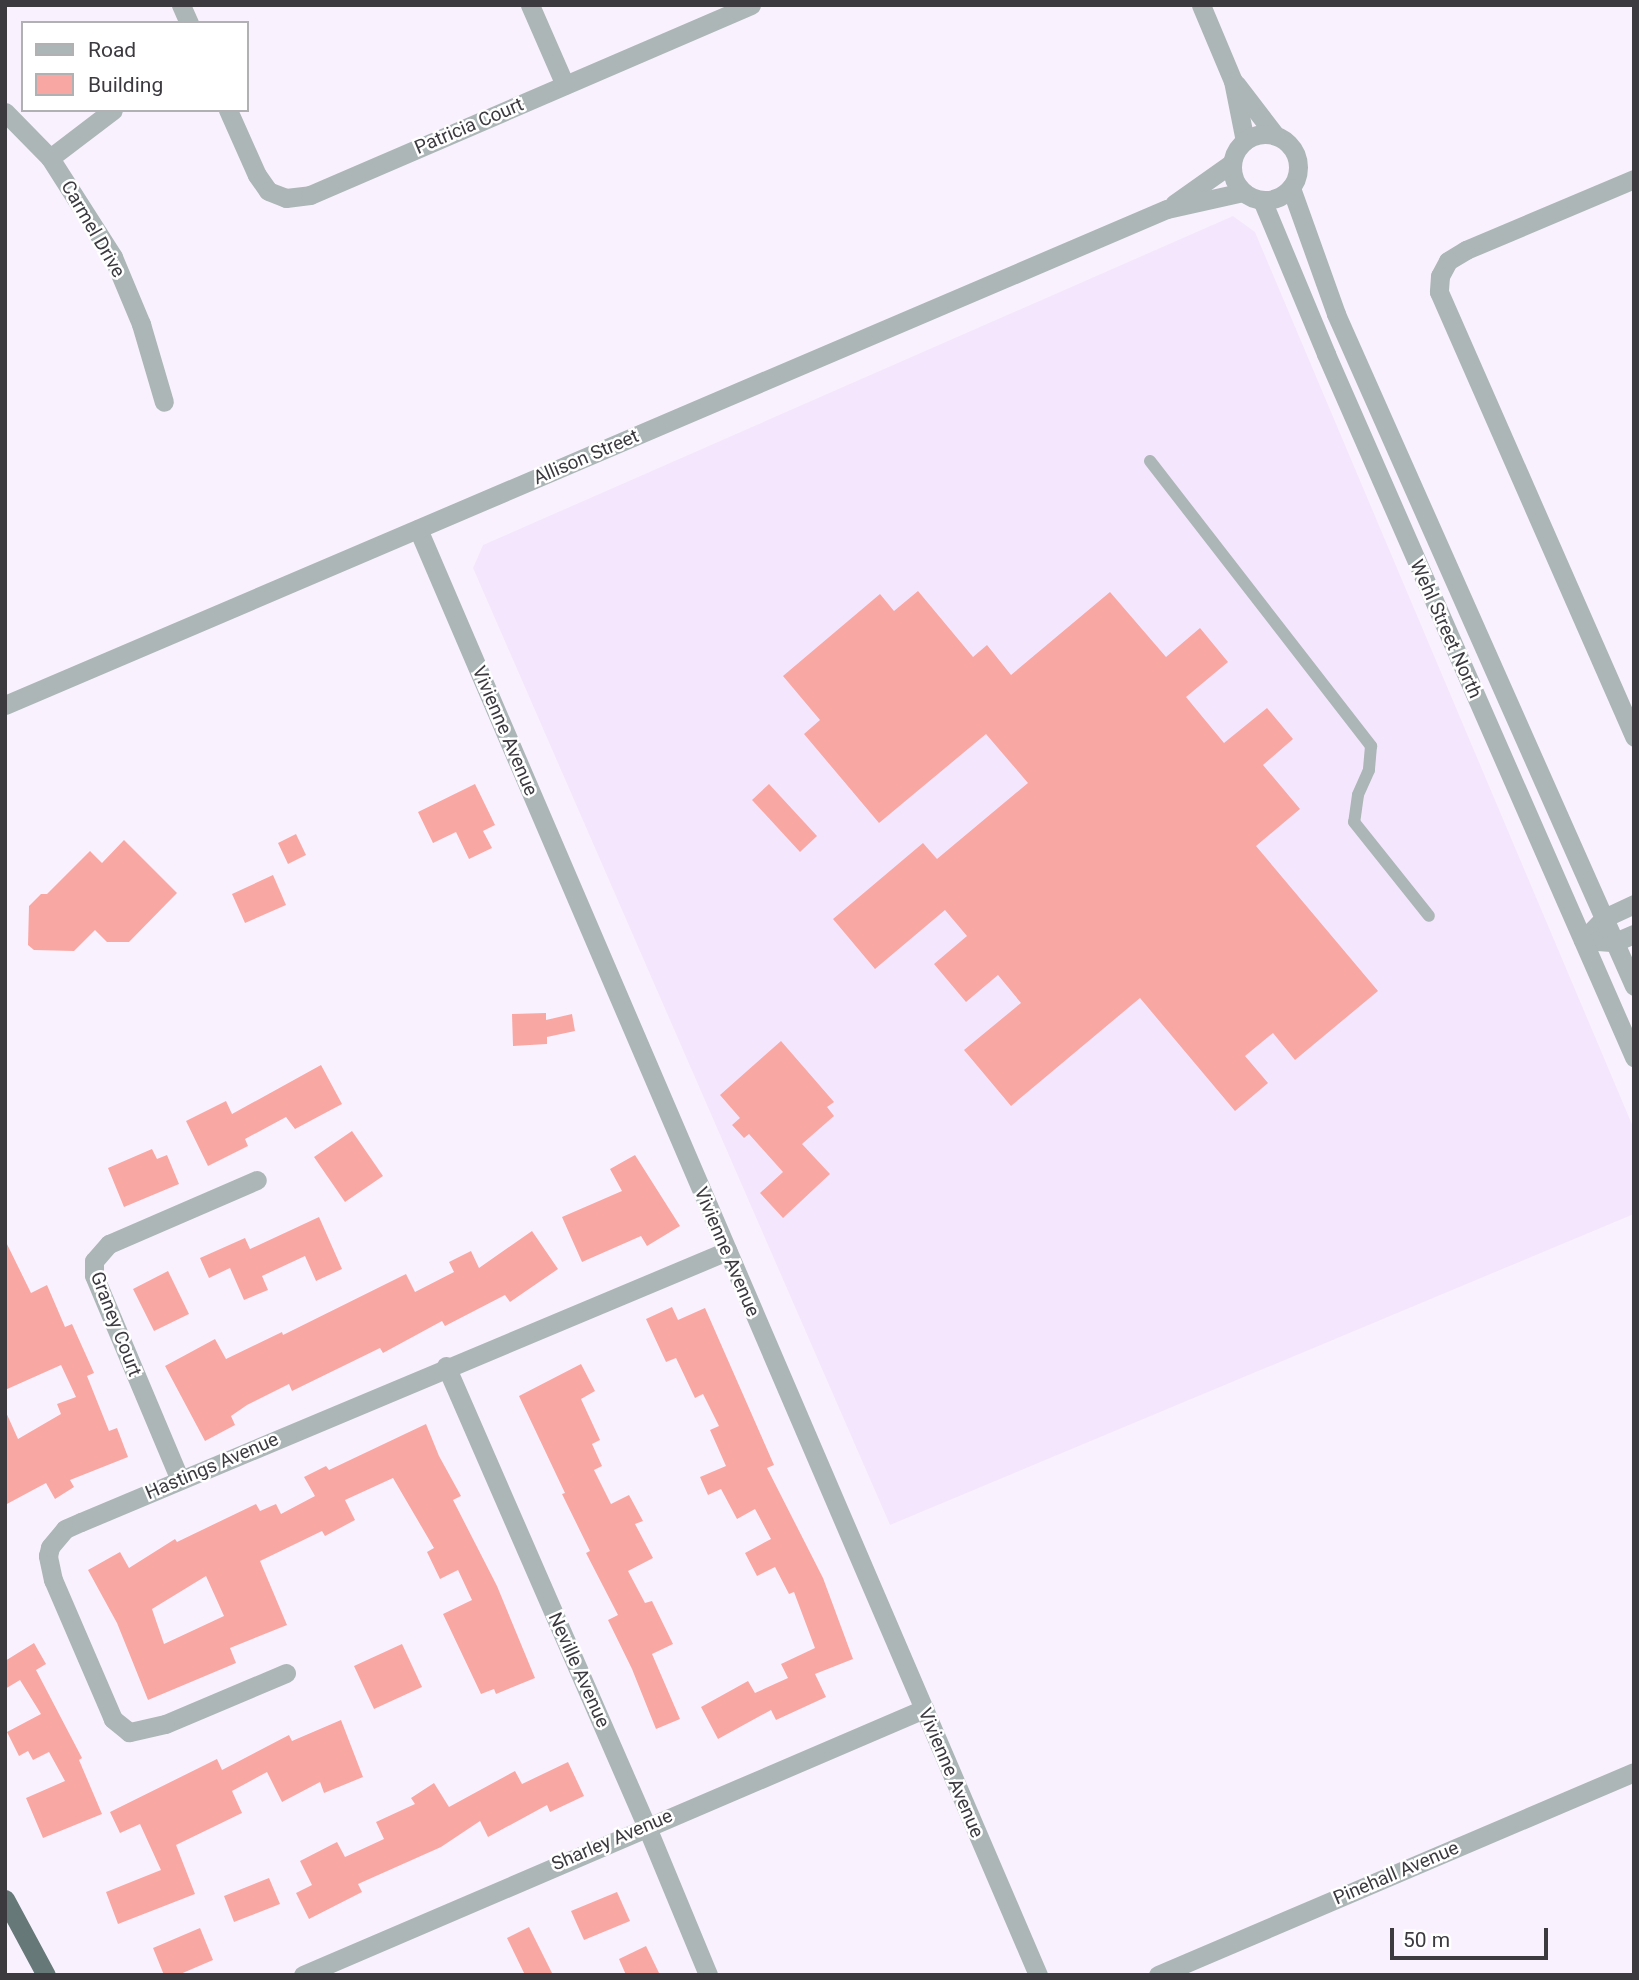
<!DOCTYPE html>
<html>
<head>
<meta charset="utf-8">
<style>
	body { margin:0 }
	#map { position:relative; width:1639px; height:1980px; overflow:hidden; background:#f9f2fe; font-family:Roboto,sans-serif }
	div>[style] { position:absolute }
	.built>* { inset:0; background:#f4e7fd }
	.building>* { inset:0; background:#f9a7a3 }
	.service>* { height:12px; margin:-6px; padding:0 6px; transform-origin:6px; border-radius:6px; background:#acb6b6 }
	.minor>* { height:19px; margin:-9.5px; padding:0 9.5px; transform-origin:9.5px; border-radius:9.5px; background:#acb6b6 }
	.tertiary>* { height:19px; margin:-9.5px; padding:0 9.5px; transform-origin:9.5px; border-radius:9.5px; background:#acb6b6 }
	.tertiary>.ring { margin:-9.5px; padding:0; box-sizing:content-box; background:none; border:19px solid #acb6b6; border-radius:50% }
	.trunk>* { height:19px; margin:-9.5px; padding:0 9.5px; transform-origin:9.5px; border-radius:9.5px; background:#667878 }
	span { translate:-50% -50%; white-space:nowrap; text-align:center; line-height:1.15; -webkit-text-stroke:5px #fff; paint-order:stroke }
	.street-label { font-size:19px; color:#3c393f }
	.frame { position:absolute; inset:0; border:7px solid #3c393f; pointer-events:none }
	.legend { position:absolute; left:21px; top:21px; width:228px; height:91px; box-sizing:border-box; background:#fff; border:2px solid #b1b0b2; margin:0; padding:9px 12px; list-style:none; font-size:21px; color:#3c393f }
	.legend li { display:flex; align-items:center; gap:14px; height:35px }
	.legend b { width:35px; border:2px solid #b1b0b2 }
	.scale { position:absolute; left:1390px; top:1928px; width:158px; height:32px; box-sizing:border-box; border:4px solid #3c393f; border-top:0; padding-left:9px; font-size:21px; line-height:24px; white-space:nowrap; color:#3c393f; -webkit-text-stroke:5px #fff; paint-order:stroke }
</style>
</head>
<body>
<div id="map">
	<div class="built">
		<div style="clip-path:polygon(1233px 216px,1255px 232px,1634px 1129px,1634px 1214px,890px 1525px,473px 568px,483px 545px)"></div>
	</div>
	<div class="building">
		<div style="clip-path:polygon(918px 591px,973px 657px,987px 645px,1011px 675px,1110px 592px,1166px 657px,1200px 628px,1228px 662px,1186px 697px,1224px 743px,1267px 708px,1293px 739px,1263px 765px,1300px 809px,1256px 846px,1378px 991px,1295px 1060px,1273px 1033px,1245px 1056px,1268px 1083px,1235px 1111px,1140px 998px,1011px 1106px,964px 1050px,1021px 1003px,998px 975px,966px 1002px,934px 964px,967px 936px,945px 910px,875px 969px,833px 919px,923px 843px,937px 859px,1028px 783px,986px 734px,879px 823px,804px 734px,820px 720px,783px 676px,880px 594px,894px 611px)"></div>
		<div style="clip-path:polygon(475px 784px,495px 825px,483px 831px,492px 848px,469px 859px,456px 832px,433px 843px,418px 812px)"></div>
		<div style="clip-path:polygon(769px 784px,817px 836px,800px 852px,752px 800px)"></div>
		<div style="clip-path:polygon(296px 834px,306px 855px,288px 864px,278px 843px)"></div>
		<div style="clip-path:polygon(124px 840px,177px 893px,129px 942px,107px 942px,95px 930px,74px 951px,34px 950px,28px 945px,29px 906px,41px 894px,47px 894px,90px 851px,102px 863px)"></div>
		<div style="clip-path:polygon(273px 875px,286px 905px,245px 923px,232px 894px)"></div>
		<div style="clip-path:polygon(546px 1013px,546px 1020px,572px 1014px,575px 1031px,547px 1037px,547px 1044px,513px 1046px,512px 1014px)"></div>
		<div style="clip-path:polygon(781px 1041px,834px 1102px,827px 1107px,834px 1116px,802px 1144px,830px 1174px,783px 1218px,760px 1193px,783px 1172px,749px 1134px,744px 1138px,732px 1125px,740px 1118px,720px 1095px)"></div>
		<div style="clip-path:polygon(321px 1065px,342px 1104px,295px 1129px,286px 1117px,245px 1139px,248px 1146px,208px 1166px,186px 1121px,226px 1101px,232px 1114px)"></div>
		<div style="clip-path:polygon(352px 1131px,383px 1176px,345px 1202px,314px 1157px)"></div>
		<div style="clip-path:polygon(152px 1149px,157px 1159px,167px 1155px,179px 1184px,124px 1207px,108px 1168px)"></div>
		<div style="clip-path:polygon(635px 1155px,680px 1226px,647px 1246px,641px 1236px,582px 1262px,562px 1217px,622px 1191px,610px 1169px)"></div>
		<div style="clip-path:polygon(319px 1217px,342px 1269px,316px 1281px,305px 1256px,262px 1276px,268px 1290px,244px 1300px,230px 1268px,209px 1278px,200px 1258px,245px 1238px,250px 1249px)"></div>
		<div style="clip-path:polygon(532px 1231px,558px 1269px,510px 1302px,505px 1295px,445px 1326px,442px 1321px,383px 1353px,380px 1348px,292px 1391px,289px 1384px,247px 1405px,231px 1416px,235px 1425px,205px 1441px,165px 1366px,215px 1339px,226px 1359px,282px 1332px,283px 1335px,406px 1274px,415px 1292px,454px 1272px,449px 1262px,471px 1251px,479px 1268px)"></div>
		<div style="clip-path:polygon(5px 1240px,31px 1293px,47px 1285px,65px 1327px,72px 1324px,94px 1373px,87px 1376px,109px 1431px,117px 1428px,128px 1457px,70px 1480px,74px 1487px,55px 1499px,46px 1483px,5px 1505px,5px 1410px,18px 1439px,61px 1414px,57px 1404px,76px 1397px,61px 1365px,5px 1390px)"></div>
		<div style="clip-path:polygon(168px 1271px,189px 1314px,154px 1331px,133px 1289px)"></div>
		<div style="clip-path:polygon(672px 1307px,678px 1320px,705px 1308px,774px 1465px,767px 1468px,823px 1578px,853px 1659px,815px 1674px,826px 1697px,776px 1720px,771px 1710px,718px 1739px,701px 1707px,748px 1681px,755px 1693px,788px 1678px,781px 1664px,815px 1648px,794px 1592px,789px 1594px,775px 1567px,757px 1576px,745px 1553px,771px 1539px,755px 1509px,737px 1519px,721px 1489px,708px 1495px,700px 1477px,726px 1466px,710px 1430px,719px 1426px,703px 1394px,695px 1398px,676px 1358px,666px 1362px,646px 1319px)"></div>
		<div style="clip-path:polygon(581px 1364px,595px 1391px,581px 1399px,600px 1440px,592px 1444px,602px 1466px,594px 1470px,611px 1504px,629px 1495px,643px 1521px,635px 1524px,653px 1558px,628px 1571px,645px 1603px,652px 1601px,673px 1644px,652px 1654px,680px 1719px,656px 1729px,632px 1669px,608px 1620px,618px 1615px,586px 1553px,590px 1551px,562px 1494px,565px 1493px,519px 1396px)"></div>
		<div style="clip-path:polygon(evenodd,426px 1424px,439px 1456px,461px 1496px,453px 1500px,497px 1586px,535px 1678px,496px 1694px,494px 1689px,481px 1694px,443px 1614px,472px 1600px,458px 1570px,440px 1579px,427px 1552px,434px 1548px,393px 1478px,345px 1500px,355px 1520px,325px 1536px,322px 1531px,260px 1561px,287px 1625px,230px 1648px,236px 1663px,148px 1700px,117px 1623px,88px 1570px,120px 1552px,129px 1568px,175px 1539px,177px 1542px,256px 1504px,260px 1511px,276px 1504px,281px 1514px,315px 1496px,304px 1477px,326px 1466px,329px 1470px,426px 1424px,206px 1576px,224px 1616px,164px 1644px,152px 1609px,206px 1576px)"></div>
		<div style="clip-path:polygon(34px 1643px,46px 1664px,36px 1670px,82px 1758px,79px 1760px,102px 1814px,43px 1838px,26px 1798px,65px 1781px,49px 1752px,33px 1760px,28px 1751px,19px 1756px,7px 1732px,41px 1714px,20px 1680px,5px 1689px,5px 1661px)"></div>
		<div style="clip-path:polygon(402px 1644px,422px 1687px,374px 1709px,354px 1666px)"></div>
		<div style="clip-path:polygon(341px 1720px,363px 1777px,324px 1793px,320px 1782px,282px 1802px,267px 1772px,232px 1791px,242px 1813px,176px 1845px,195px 1894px,118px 1924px,106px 1892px,161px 1870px,140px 1824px,120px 1833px,110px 1812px,217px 1759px,222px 1770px,289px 1735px,292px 1741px)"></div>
		<div style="clip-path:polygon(568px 1762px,584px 1796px,550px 1812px,547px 1805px,488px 1837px,480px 1821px,441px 1847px,358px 1884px,362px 1892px,309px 1919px,296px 1893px,312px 1885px,300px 1861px,337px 1842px,345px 1857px,384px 1839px,376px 1822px,415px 1804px,411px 1798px,434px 1783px,449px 1807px,515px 1771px,522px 1784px)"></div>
		<div style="clip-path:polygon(269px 1878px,280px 1904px,234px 1922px,224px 1896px)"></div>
		<div style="clip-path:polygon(617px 1892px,630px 1921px,584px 1940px,571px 1911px)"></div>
		<div style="clip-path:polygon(529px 1927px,553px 1975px,525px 1975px,507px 1938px)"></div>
		<div style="clip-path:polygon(200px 1928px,213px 1960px,178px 1975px,164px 1975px,153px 1948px)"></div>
		<div style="clip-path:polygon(646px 1946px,660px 1975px,626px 1975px,619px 1959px)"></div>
	</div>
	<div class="service">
		<div style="left:1150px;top:461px;width:361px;rotate:52.2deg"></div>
		<div style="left:1371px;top:746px;width:24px;rotate:95deg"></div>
		<div style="left:1369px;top:770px;width:27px;rotate:114deg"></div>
		<div style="left:1358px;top:795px;width:27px;rotate:98deg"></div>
		<div style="left:1354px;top:822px;width:120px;rotate:51.4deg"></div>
	</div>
	<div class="minor">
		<div style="left:181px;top:5px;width:20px;rotate:66deg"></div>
		<div style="left:530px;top:5px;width:87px;rotate:66.4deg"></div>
		<div style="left:228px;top:110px;width:71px;rotate:66deg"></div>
		<div style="left:257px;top:175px;width:19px;rotate:55deg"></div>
		<div style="left:268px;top:191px;width:19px;rotate:21deg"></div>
		<div style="left:286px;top:198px;width:24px;rotate:-7deg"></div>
		<div style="left:310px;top:195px;width:480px;rotate:-23.3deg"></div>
		<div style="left:5px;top:112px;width:64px;rotate:45.6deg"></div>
		<div style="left:50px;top:158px;width:117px;rotate:57.5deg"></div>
		<div style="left:113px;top:257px;width:73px;rotate:67.3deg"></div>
		<div style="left:141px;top:324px;width:81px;rotate:73.6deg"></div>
		<div style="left:50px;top:158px;width:79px;rotate:-37.3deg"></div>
		<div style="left:1634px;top:179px;width:182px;rotate:157.1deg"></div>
		<div style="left:1466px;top:250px;width:21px;rotate:149deg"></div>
		<div style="left:1448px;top:261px;width:17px;rotate:118deg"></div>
		<div style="left:1440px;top:276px;width:16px;rotate:94deg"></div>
		<div style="left:1439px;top:292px;width:486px;rotate:66.3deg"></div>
		<div style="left:418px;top:529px;width:1573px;rotate:66.79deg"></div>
		<div style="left:1583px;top:940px;width:30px;rotate:-46deg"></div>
		<div style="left:1604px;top:918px;width:33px;rotate:-25deg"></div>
		<div style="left:1583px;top:940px;width:32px;rotate:4deg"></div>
		<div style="left:1615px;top:942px;width:21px;rotate:-23deg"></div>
		<div style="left:446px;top:1366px;width:501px;rotate:66.46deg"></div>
		<div style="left:646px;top:1825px;width:162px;rotate:67.5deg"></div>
		<div style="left:180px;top:1480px;width:222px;rotate:-112.8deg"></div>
		<div style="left:94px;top:1275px;width:14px;rotate:-90deg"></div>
		<div style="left:94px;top:1261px;width:23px;rotate:-49deg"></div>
		<div style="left:109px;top:1244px;width:161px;rotate:-23.4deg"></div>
		<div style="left:286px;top:1673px;width:131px;rotate:157.1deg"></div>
		<div style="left:165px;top:1724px;width:37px;rotate:167deg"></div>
		<div style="left:129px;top:1732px;width:21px;rotate:-141deg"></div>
		<div style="left:113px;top:1719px;width:151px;rotate:-113.3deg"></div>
		<div style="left:53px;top:1580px;width:25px;rotate:-102deg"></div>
		<div style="left:48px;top:1556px;width:9px;rotate:-77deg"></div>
		<div style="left:50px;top:1547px;width:23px;rotate:-50deg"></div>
		<div style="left:65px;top:1529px;width:17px;rotate:-24deg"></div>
		<div style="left:81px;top:1522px;width:701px;rotate:-22.76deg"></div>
		<div style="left:303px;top:1975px;width:676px;rotate:-23.19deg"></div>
	</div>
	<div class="tertiary">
		<div style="left:1201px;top:5px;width:82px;rotate:67.2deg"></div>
		<div style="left:1233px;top:81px;width:61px;rotate:78.7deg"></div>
		<div style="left:1236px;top:84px;width:64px;rotate:52.6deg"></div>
		<div class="ring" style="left:1232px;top:134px;width:47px;height:47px"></div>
		<div style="left:1291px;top:188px;width:134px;rotate:70.3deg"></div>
		<div style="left:1336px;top:314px;width:735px;rotate:66.08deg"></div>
		<div style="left:1262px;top:200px;width:167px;rotate:67.4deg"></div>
		<div style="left:1326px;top:354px;width:768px;rotate:66.34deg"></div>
		<div style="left:1174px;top:204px;width:71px;rotate:-35.3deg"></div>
		<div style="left:5px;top:705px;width:1263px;rotate:-23.12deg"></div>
		<div style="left:1167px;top:209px;width:78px;rotate:-12.6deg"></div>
		<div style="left:1158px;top:1975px;width:517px;rotate:-23.1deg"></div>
	</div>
	<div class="trunk">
		<div style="left:5px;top:1899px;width:86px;rotate:61.7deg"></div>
	</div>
	<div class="street-label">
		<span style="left:469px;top:126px;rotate:-23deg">Patricia Court</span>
		<span style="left:93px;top:229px;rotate:60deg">Carmel Drive</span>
		<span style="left:586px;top:457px;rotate:-23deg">Allison Street</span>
		<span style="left:1446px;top:629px;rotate:66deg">Wehl Street North</span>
		<span style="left:505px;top:731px;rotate:67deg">Vivienne Avenue</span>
		<span style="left:727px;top:1252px;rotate:67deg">Vivienne Avenue</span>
		<span style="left:116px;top:1324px;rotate:69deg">Graney Court</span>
		<span style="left:212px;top:1466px;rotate:-23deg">Hastings Avenue</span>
		<span style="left:579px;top:1670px;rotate:66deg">Neville Avenue</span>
		<span style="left:951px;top:1773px;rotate:67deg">Vivienne Avenue</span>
		<span style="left:612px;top:1840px;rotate:-23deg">Sharley Avenue</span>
		<span style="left:1396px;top:1873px;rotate:-23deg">Pinehall Avenue</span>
	</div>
	<div class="frame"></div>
	<ul class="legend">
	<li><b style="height:9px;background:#acb6b6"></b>Road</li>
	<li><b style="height:19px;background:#f9a7a3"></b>Building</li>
	</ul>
	<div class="scale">50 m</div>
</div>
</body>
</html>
